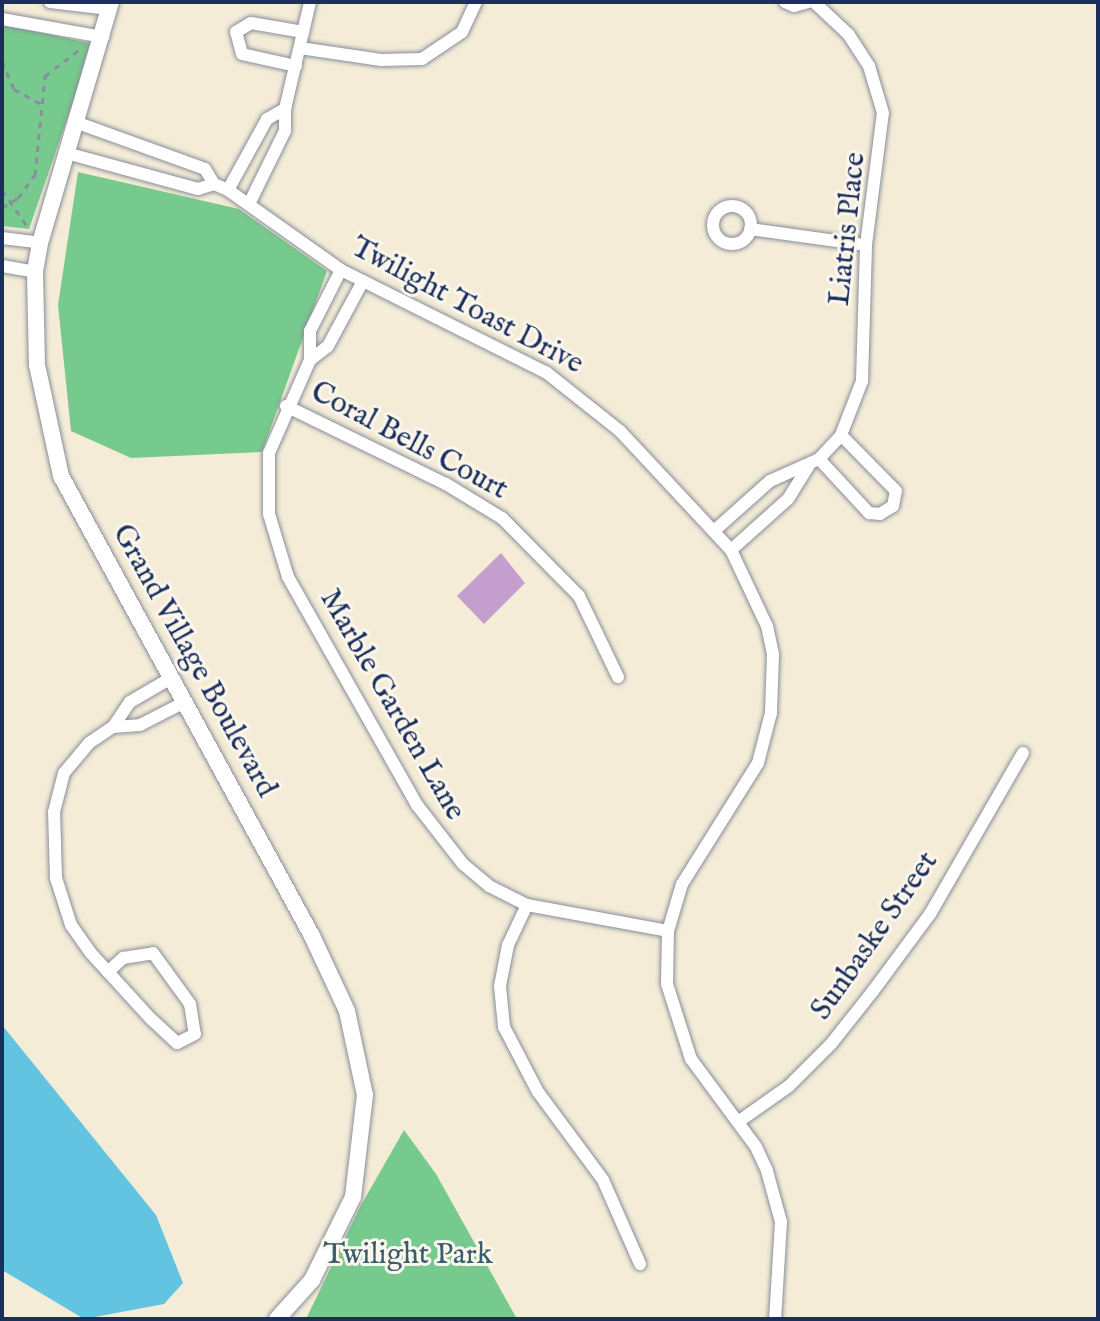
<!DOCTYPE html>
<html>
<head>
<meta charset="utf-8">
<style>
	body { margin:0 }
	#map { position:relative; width:1100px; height:1321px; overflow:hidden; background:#f4ecd7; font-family:"IM FELL English",serif }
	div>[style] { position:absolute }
	.green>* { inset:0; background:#77ca8d }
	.water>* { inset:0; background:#63c4e1 }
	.building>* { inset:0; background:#c49fcd }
	.path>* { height:3px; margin-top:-1.5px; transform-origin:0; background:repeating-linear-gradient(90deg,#888e9a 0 6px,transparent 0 12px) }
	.roads { filter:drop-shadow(0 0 2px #888e9a) drop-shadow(0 0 2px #888e9a) }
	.minor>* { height:12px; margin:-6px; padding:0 6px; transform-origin:6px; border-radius:6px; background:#fff }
	.minor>.ring { margin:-6px; padding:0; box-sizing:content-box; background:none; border:12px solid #fff; border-radius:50% }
	.tertiary>* { height:16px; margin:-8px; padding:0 8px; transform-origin:8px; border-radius:8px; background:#fff }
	span { translate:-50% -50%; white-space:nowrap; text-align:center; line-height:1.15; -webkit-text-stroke:6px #fbf7ec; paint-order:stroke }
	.street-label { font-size:30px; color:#1b2f5e }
	.park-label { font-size:30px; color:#375e6c }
	.frame { position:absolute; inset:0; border:4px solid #1b2f5e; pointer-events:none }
</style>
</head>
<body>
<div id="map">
	<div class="green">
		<div style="clip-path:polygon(2px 24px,93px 44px,29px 229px,2px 226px)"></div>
		<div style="clip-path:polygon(78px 172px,239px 209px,327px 271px,262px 452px,131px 458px,71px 431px,58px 305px)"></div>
		<div style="clip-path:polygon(404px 1130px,436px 1174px,517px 1319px,306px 1319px,360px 1207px)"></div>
	</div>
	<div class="water">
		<div style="clip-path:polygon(2px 1025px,156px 1215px,183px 1283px,164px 1304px,84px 1319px,2px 1270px)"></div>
	</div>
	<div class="building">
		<div style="clip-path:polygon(501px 553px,525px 583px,484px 624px,457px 596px)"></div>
	</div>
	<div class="path">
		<div style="left:2px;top:61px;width:30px;rotate:67deg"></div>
		<div style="left:14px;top:89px;width:31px;rotate:29deg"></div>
		<div style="left:2px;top:190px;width:47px;rotate:55.3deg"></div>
		<div style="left:2px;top:208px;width:19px;rotate:-32deg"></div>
		<div style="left:18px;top:198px;width:29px;rotate:-54deg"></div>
		<div style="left:35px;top:175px;width:100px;rotate:-84.2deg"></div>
		<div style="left:45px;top:76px;width:44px;rotate:-37.6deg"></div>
	</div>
	<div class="roads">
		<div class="minor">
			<div style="left:50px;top:2px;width:60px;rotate:6.7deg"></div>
			<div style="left:785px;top:2px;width:10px;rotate:24deg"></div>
			<div style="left:794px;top:6px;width:15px;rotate:-16deg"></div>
			<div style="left:2px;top:19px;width:103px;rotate:10.1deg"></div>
			<div style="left:300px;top:48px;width:82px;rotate:8.4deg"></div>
			<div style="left:381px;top:60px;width:41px;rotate:-1.4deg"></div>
			<div style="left:422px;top:59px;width:48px;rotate:-34deg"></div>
			<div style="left:462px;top:32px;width:33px;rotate:-65deg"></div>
			<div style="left:296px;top:66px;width:55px;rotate:-167.5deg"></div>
			<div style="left:242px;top:54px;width:23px;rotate:-105deg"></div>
			<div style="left:236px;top:32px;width:17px;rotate:-31deg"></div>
			<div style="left:251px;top:23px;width:53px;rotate:9.8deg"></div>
			<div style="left:78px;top:123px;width:135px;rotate:19.9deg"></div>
			<div style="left:205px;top:169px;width:17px;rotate:59deg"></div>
			<div style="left:70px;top:154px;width:133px;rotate:15.3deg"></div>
			<div style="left:198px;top:189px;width:17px;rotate:-17deg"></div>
			<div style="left:214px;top:184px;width:15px;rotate:23deg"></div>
			<div style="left:228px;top:190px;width:138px;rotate:35.3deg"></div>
			<div style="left:341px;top:270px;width:230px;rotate:26.6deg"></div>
			<div style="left:547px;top:373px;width:93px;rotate:38.5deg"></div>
			<div style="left:620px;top:431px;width:163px;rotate:47deg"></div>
			<div style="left:731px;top:550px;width:84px;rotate:64.7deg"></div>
			<div style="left:767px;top:626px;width:30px;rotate:78deg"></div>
			<div style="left:773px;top:655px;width:58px;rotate:92deg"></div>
			<div style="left:771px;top:713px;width:52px;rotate:104.6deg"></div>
			<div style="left:758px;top:763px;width:143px;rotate:122.1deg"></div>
			<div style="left:682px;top:884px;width:49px;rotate:106.6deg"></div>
			<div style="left:668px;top:931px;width:53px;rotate:91.1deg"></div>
			<div style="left:667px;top:984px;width:79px;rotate:72.3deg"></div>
			<div style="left:691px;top:1059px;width:109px;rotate:53.5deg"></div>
			<div style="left:756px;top:1147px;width:26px;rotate:65deg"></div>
			<div style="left:767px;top:1171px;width:53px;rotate:74.6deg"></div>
			<div style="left:781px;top:1222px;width:97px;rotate:93.5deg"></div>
			<div style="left:228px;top:190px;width:81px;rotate:-61.2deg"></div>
			<div style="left:267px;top:119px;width:21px;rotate:-29deg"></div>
			<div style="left:250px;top:202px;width:79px;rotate:-63.8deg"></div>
			<div style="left:285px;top:131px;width:22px;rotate:-90deg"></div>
			<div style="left:285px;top:109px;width:110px;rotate:-76.8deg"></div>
			<div class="ring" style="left:713px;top:206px;width:26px;height:26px"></div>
			<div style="left:750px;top:229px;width:117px;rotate:7.9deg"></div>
			<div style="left:2px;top:238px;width:38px;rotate:7deg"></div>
			<div style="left:2px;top:266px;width:34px;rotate:10deg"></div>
			<div style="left:363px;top:281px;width:74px;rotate:118.3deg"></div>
			<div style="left:328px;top:346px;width:23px;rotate:142deg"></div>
			<div style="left:310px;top:360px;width:102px;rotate:113.8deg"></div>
			<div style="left:269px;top:453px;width:61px;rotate:90deg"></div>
			<div style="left:269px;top:514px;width:66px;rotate:73.2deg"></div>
			<div style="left:288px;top:577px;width:262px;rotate:60.5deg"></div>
			<div style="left:417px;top:805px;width:75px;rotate:52.1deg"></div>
			<div style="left:463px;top:864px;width:34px;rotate:40deg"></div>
			<div style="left:489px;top:886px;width:42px;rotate:26.6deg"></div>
			<div style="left:527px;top:905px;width:143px;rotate:10.4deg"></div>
			<div style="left:310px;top:360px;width:29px;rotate:-90deg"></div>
			<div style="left:310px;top:331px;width:68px;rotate:-63.1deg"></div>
			<div style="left:286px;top:406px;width:178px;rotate:26deg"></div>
			<div style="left:446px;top:484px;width:66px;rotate:31.3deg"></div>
			<div style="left:502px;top:518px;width:110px;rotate:45.4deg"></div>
			<div style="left:579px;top:596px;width:90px;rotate:64.3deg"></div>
			<div style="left:819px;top:459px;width:74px;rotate:47.2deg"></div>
			<div style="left:869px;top:513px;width:11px;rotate:5deg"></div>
			<div style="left:880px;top:514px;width:15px;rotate:-32deg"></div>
			<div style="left:893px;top:506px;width:15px;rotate:-79deg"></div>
			<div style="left:896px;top:491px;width:78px;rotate:-134.5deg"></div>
			<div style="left:714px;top:531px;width:75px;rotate:-41.8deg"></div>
			<div style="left:770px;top:481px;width:54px;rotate:-24.2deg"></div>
			<div style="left:819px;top:459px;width:33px;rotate:-47deg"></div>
			<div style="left:841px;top:435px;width:58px;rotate:-68.7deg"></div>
			<div style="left:862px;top:381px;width:136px;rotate:-88.3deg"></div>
			<div style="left:866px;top:245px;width:133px;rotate:-82.7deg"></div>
			<div style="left:883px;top:113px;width:49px;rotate:-106.6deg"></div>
			<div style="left:869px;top:66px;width:38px;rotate:-123deg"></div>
			<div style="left:848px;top:34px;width:47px;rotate:-136.7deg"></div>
			<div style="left:731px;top:550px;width:76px;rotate:-41.8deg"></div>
			<div style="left:788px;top:499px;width:39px;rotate:-58deg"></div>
			<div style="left:113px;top:727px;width:27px;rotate:-4deg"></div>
			<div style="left:140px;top:725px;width:51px;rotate:-27.1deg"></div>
			<div style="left:527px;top:905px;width:44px;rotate:115.4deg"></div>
			<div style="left:508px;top:945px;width:42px;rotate:101deg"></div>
			<div style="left:500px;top:986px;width:41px;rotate:84.4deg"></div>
			<div style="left:504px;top:1027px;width:73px;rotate:62.4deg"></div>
			<div style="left:538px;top:1092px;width:109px;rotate:53.5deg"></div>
			<div style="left:603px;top:1180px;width:92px;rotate:66.2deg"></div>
			<div style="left:108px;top:972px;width:21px;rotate:-43deg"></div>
			<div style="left:123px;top:958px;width:30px;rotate:-9deg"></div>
			<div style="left:153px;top:953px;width:63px;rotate:54deg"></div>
			<div style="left:190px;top:1004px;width:30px;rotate:81deg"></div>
			<div style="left:195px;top:1034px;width:20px;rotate:153deg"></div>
			<div style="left:177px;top:1043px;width:37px;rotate:-137deg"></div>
			<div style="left:150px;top:1018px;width:89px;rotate:-132.3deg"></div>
			<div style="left:90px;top:952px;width:33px;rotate:-125deg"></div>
			<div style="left:71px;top:925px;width:49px;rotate:-107.7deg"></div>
			<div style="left:56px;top:878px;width:66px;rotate:-91.7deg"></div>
			<div style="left:54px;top:812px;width:40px;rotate:-75.6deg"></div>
			<div style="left:64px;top:773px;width:39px;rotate:-50deg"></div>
			<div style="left:89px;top:743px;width:29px;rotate:-34deg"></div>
			<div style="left:113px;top:727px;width:30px;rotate:-56deg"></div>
			<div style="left:130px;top:702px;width:48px;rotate:-30.3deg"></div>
			<div style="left:738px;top:1122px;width:62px;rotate:-35.2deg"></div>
			<div style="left:789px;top:1086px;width:59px;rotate:-45deg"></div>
			<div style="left:831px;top:1044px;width:68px;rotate:-51.6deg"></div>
			<div style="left:873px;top:991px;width:96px;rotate:-53.5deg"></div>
			<div style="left:930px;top:914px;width:186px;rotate:-60deg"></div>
		</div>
		<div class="tertiary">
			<div style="left:111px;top:2px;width:251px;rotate:106.4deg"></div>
			<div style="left:40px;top:243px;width:29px;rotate:100deg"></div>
			<div style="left:35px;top:272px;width:93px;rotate:88.8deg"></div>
			<div style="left:37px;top:365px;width:114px;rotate:77.8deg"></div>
			<div style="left:61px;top:476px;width:524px;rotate:61.38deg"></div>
			<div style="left:312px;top:936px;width:83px;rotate:65deg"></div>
			<div style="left:347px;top:1011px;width:86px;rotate:77.9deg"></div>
			<div style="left:365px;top:1095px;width:103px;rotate:96.7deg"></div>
			<div style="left:353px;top:1197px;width:93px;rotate:116.3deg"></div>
			<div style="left:312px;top:1280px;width:52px;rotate:131.9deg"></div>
		</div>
	</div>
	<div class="street-label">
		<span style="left:848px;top:229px;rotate:-84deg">Liatris Place</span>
		<span style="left:467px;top:306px;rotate:28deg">Twilight Toast Drive</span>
		<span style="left:409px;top:441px;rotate:28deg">Coral Bells Court</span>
		<span style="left:194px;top:661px;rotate:61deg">Grand Village Boulevard</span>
		<span style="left:392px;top:705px;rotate:60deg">Marble Garden Lane</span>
		<span style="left:875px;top:936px;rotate:-55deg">Sunbaske Street</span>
	</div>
	<div class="park-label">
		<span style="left:408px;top:1255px">Twilight Park</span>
	</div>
	<div class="frame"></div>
</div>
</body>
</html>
